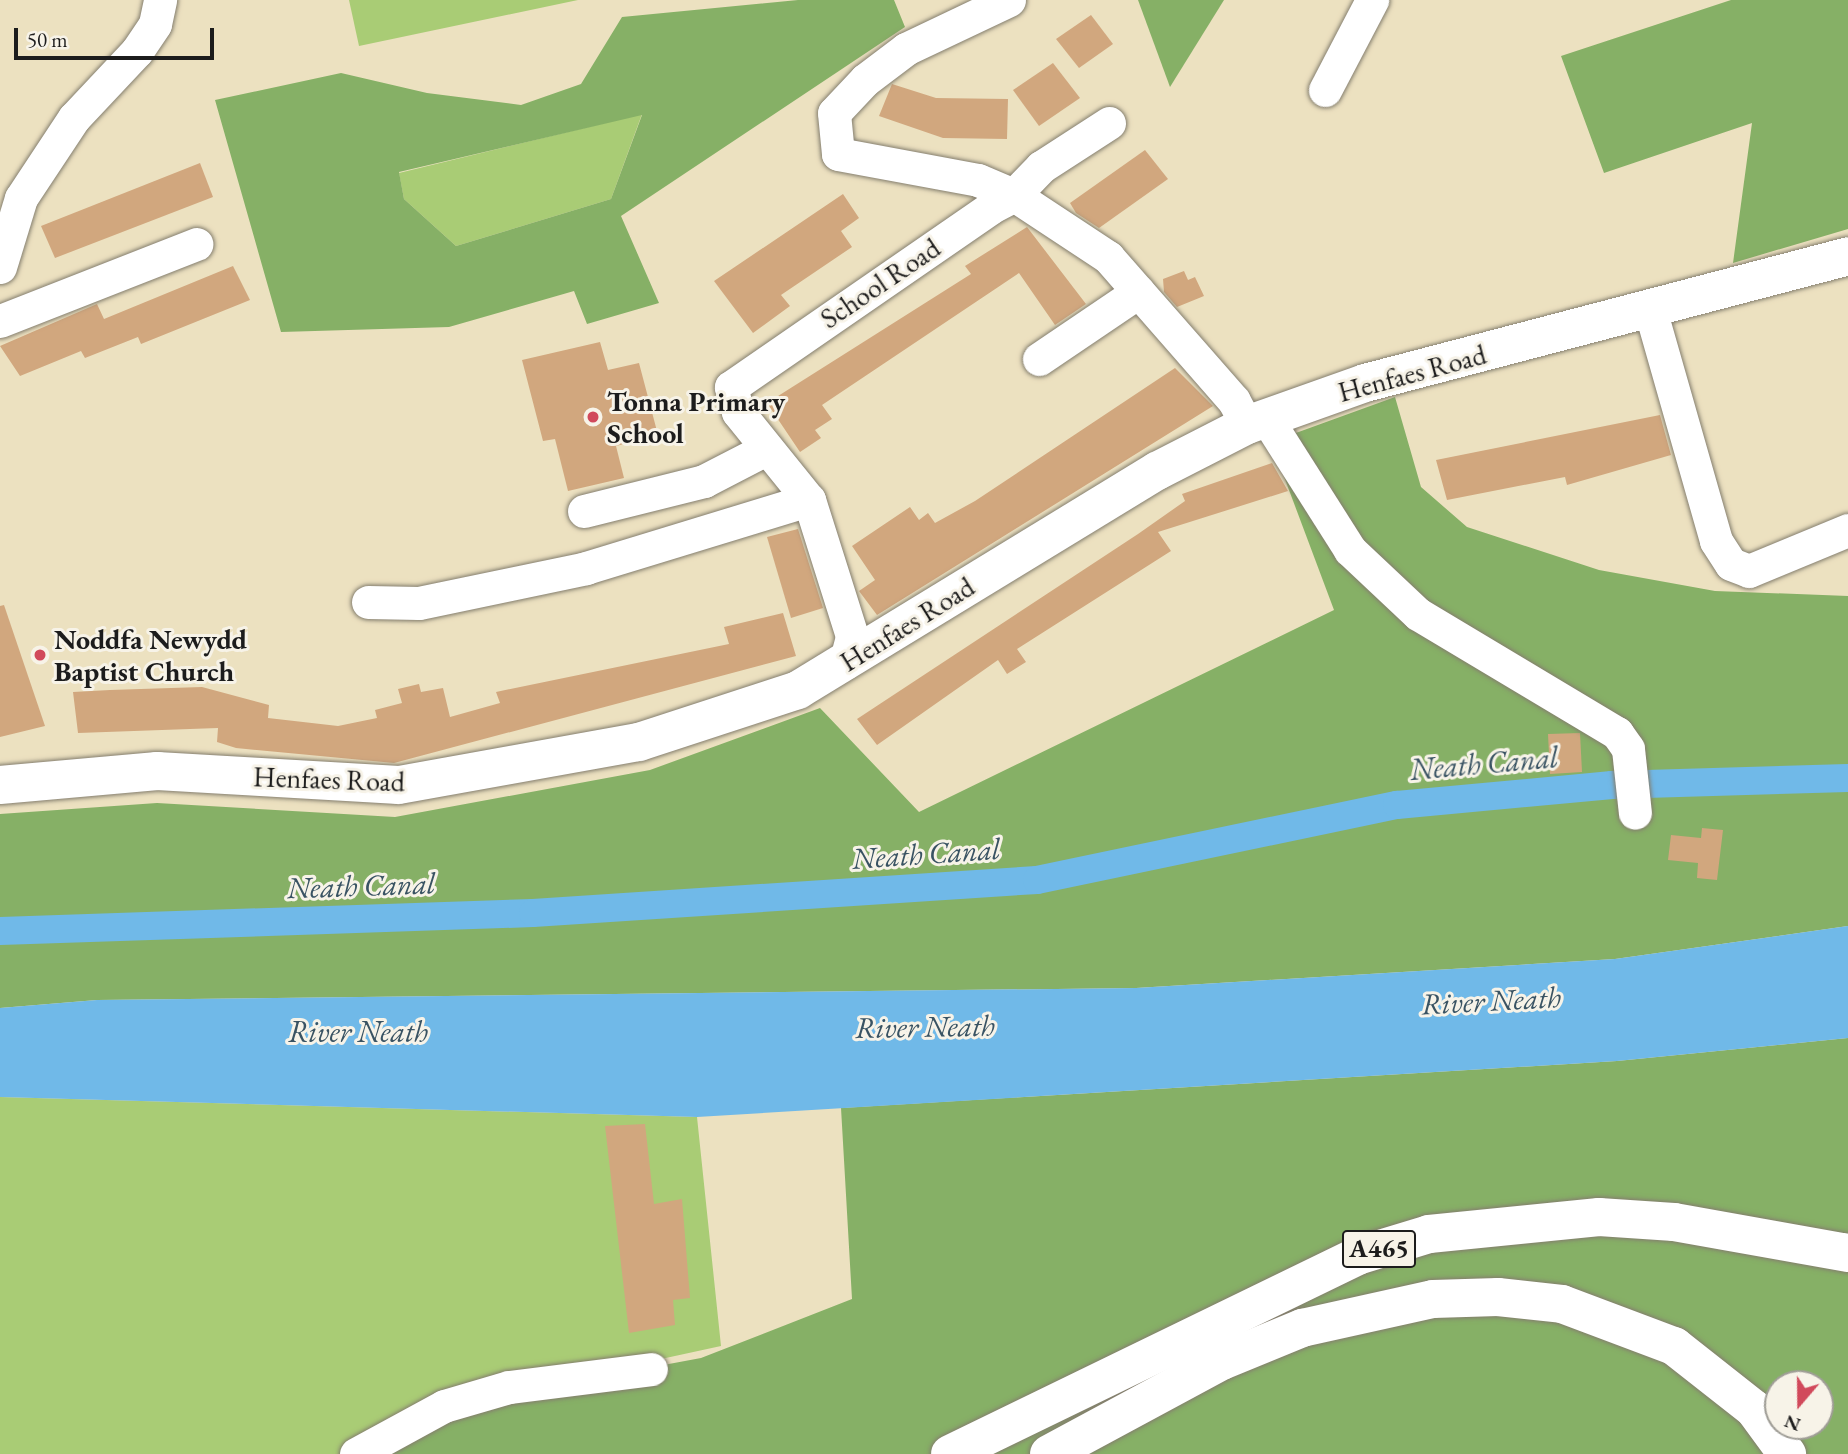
<!DOCTYPE html>
<html>
<head>
<meta charset="utf-8">
<style>
	body { margin:0 }
	#map { position:relative; width:1848px; height:1454px; overflow:hidden; background:#ece1c0; font-family:"EB Garamond",serif }
	div>[style] { position:absolute }
	.green>* { inset:0; background:#a9cc75 }
	.forest>* { inset:0; background:#86b066 }
	.water>* { inset:0; background:#70b9e8 }
	.canal>* { height:28px; margin:-14px; padding:0 14px; transform-origin:14px; border-radius:14px; background:#70b9e8 }
	.building>* { inset:0; background:#d1a77e }
	.roads { filter:drop-shadow(0 0 2px #847e6e) drop-shadow(0 0 2px #847e6e) }
	.minor>* { height:33px; margin:-16.5px; padding:0 16.5px; transform-origin:16.5px; border-radius:16.5px; background:#fff }
	.major>* { height:38px; margin:-19px; padding:0 19px; transform-origin:19px; border-radius:19px; background:#fff }
	.highway>* { height:38px; margin:-19px; padding:0 19px; transform-origin:19px; border-radius:19px; background:#fff }
	.dots>* { width:19px; height:19px; translate:-50% -50%; box-sizing:border-box; border:4px solid #f7f3e8; border-radius:50% }
	span { translate:-50% -50%; white-space:nowrap; text-align:center; line-height:1.15; -webkit-text-stroke:6px #f7f3e8; paint-order:stroke }
	.shield-label span { padding:2px 5px; background:#f7f3e8; border:2px solid; border-radius:5px; -webkit-text-stroke-width:0 }
	.shield-label { font-size:26px; color:#1c1c1c; font-weight:700 }
	.street-label { font-size:28px; color:#1c1c1c }
	.poi-label { font-size:28px; color:#1c1c1c; font-weight:700 }
	.left { translate:0 -50%; text-align:left }
	.water-label { font-size:30px; color:#395363; font-style:italic }
	.north { position:absolute; left:1764px; top:1370px; width:70px; height:70px; box-sizing:border-box; background:#f7f3e8; border:2px solid #9f9d96; border-radius:50%; rotate:200deg; font-size:19px; font-weight:700; line-height:28px; text-align:center; color:#1c1c1c }
	.north::after { content:''; display:block; margin:auto; width:24px; height:32px; background:#d1495b; clip-path:polygon(50% 0,100% 100%,50% 72%,0 100%) }
	.scale { position:absolute; left:14px; top:28px; width:200px; height:32px; box-sizing:border-box; border:4px solid #1c1c1c; border-top:0; padding-left:9px; font-size:21px; line-height:24px; white-space:nowrap; color:#1c1c1c; -webkit-text-stroke:5px #f7f3e8; paint-order:stroke }
</style>
</head>
<body>
<div id="map">
	<div class="green">
		<div style="clip-path:polygon(349px 0,578px 0,359px 46px)"></div>
		<div style="clip-path:polygon(642px 114px,611px 199px,456px 246px,404px 199px,399px 173px)"></div>
		<div style="clip-path:polygon(0 1097px,697px 1117px,721px 1346px,444px 1406px,356px 1454px,0 1454px)"></div>
	</div>
	<div class="forest">
		<div style="clip-path:polygon(evenodd,798px 0,894px 0,905px 27px,621px 216px,659px 303px,587px 324px,574px 291px,449px 327px,281px 332px,215px 100px,341px 73px,427px 93px,521px 105px,581px 84px,622px 17px,798px 0,642px 115px,611px 199px,456px 246px,404px 199px,399px 172px,642px 115px)"></div>
		<div style="clip-path:polygon(1138px 0,1224px 0,1170px 87px)"></div>
		<div style="clip-path:polygon(1731px 0,1848px 0,1848px 229px,1733px 263px,1752px 123px,1604px 173px,1561px 56px)"></div>
		<div style="clip-path:polygon(1395px 397px,1421px 487px,1467px 527px,1599px 570px,1715px 591px,1848px 596px,1848px 926px,1615px 959px,1136px 988px,97px 1000px,0 1008px,0 814px,157px 803px,395px 817px,650px 770px,820px 708px,919px 812px,1334px 610px,1271px 442px)"></div>
		<div style="clip-path:polygon(evenodd,1848px 1038px,1848px 1454px,356px 1454px,444px 1406px,701px 1358px,852px 1299px,841px 1108px,1617px 1061px,1848px 1038px,1778px 1384px,1820px 1384px,1820px 1426px,1778px 1426px,1778px 1384px)"></div>
	</div>
	<div class="water">
		<div style="clip-path:polygon(1614px 778px,1615px 792px,1525px 798px,1521px 791px,1524px 784px)"></div>
		<div style="clip-path:polygon(1848px 926px,1848px 1038px,1617px 1061px,697px 1117px,0 1097px,0 1008px,97px 1000px,1136px 988px,1615px 959px)"></div>
	</div>
	<div class="canal">
		<div style="left:0;top:931px;width:533px;rotate:-1.93deg"></div>
		<div style="left:533px;top:913px;width:505px;rotate:-3.75deg"></div>
		<div style="left:1037px;top:880px;width:368px;rotate:-11.8deg"></div>
		<div style="left:1397px;top:805px;width:216px;rotate:-5.3deg"></div>
		<div style="left:1612px;top:785px;width:236px;rotate:-1.7deg"></div>
	</div>
	<div class="building">
		<div style="clip-path:polygon(1091px 15px,1113px 44px,1079px 68px,1056px 39px)"></div>
		<div style="clip-path:polygon(1053px 63px,1080px 98px,1039px 126px,1013px 90px)"></div>
		<div style="clip-path:polygon(892px 84px,936px 98px,1008px 99px,1007px 139px,943px 138px,879px 116px)"></div>
		<div style="clip-path:polygon(1145px 150px,1168px 179px,1099px 228px,1076px 213px,1070px 203px)"></div>
		<div style="clip-path:polygon(200px 163px,213px 197px,55px 258px,41px 226px)"></div>
		<div style="clip-path:polygon(843px 194px,859px 218px,841px 231px,852px 247px,781px 295px,790px 306px,753px 333px,714px 281px)"></div>
		<div style="clip-path:polygon(1027px 227px,1086px 304px,1055px 325px,1019px 273px,822px 405px,832px 419px,815px 430px,821px 438px,800px 452px,767px 403px,971px 274px,965px 266px)"></div>
		<div style="clip-path:polygon(233px 266px,250px 300px,141px 344px,138px 337px,85px 358px,81px 351px,20px 376px,0 346px,97px 304px,104px 319px)"></div>
		<div style="clip-path:polygon(1184px 271px,1188px 280px,1195px 277px,1204px 296px,1177px 307px,1164px 292px,1163px 279px)"></div>
		<div style="clip-path:polygon(600px 342px,608px 370px,639px 363px,658px 435px,616px 446px,624px 478px,568px 491px,555px 439px,543px 441px,522px 360px)"></div>
		<div style="clip-path:polygon(1175px 368px,1213px 406px,877px 615px,859px 591px,875px 580px,852px 546px,910px 507px,919px 520px,928px 513px,935px 523px,975px 501px)"></div>
		<div style="clip-path:polygon(1660px 415px,1671px 455px,1567px 485px,1565px 477px,1447px 500px,1436px 460px)"></div>
		<div style="clip-path:polygon(1272px 463px,1288px 491px,1158px 532px,1171px 551px,1017px 649px,1026px 662px,1007px 674px,998px 660px,877px 745px,857px 719px,1138px 534px,1185px 501px,1182px 494px)"></div>
		<div style="clip-path:polygon(798px 529px,823px 608px,791px 618px,767px 537px)"></div>
		<div style="clip-path:polygon(4px 605px,45px 726px,0 737px,0 606px)"></div>
		<div style="clip-path:polygon(783px 613px,796px 656px,394px 763px,236px 748px,217px 742px,218px 728px,78px 733px,73px 692px,110px 690px,202px 687px,269px 705px,268px 718px,338px 726px,377px 718px,375px 710px,402px 703px,398px 689px,419px 684px,421px 692px,443px 688px,450px 717px,500px 703px,496px 692px,729px 644px,724px 627px)"></div>
		<div style="clip-path:polygon(1580px 733px,1582px 772px,1550px 774px,1548px 734px)"></div>
		<div style="clip-path:polygon(1702px 828px,1723px 830px,1717px 880px,1697px 878px,1698px 863px,1668px 860px,1671px 835px,1701px 838px)"></div>
		<div style="clip-path:polygon(645px 1124px,654px 1204px,682px 1199px,690px 1298px,673px 1300px,675px 1325px,629px 1333px,605px 1126px)"></div>
	</div>
	<div class="roads">
		<div class="minor">
			<div style="left:1009px;top:0;width:114px;rotate:154.6deg"></div>
			<div style="left:906px;top:49px;width:51px;rotate:142.9deg"></div>
			<div style="left:865px;top:80px;width:45px;rotate:133.2deg"></div>
			<div style="left:834px;top:113px;width:41px;rotate:84.4deg"></div>
			<div style="left:838px;top:154px;width:142px;rotate:10.5deg"></div>
			<div style="left:978px;top:180px;width:39px;rotate:23deg"></div>
			<div style="left:1014px;top:195px;width:39px;rotate:-46deg"></div>
			<div style="left:1041px;top:167px;width:81px;rotate:-32.9deg"></div>
			<div style="left:1325px;top:90px;width:102px;rotate:-62.4deg"></div>
			<div style="left:0;top:267px;width:72px;rotate:-73.1deg"></div>
			<div style="left:21px;top:198px;width:96px;rotate:-56.5deg"></div>
			<div style="left:74px;top:118px;width:92px;rotate:-46.8deg"></div>
			<div style="left:137px;top:51px;width:32px;rotate:-56deg"></div>
			<div style="left:155px;top:24px;width:25px;rotate:-78deg"></div>
			<div style="left:1650px;top:309px;width:241px;rotate:74.1deg"></div>
			<div style="left:1716px;top:541px;width:27px;rotate:57deg"></div>
			<div style="left:1731px;top:564px;width:19px;rotate:21deg"></div>
			<div style="left:1749px;top:571px;width:107px;rotate:-22.5deg"></div>
			<div style="left:0;top:321px;width:211px;rotate:-21.4deg"></div>
			<div style="left:1039px;top:359px;width:120px;rotate:-34.1deg"></div>
			<div style="left:1267px;top:419px;width:155px;rotate:57.6deg"></div>
			<div style="left:1350px;top:550px;width:93px;rotate:43.3deg"></div>
			<div style="left:1418px;top:614px;width:232px;rotate:30.9deg"></div>
			<div style="left:1617px;top:733px;width:19px;rotate:55deg"></div>
			<div style="left:1628px;top:749px;width:64px;rotate:83.8deg"></div>
			<div style="left:584px;top:511px;width:124px;rotate:-14deg"></div>
			<div style="left:704px;top:481px;width:70px;rotate:-27.3deg"></div>
			<div style="left:368px;top:602px;width:51px;rotate:1.1deg"></div>
			<div style="left:419px;top:603px;width:171px;rotate:-11.8deg"></div>
			<div style="left:586px;top:568px;width:233px;rotate:-17deg"></div>
			<div style="left:845px;top:663px;width:28px;rotate:-75deg"></div>
			<div style="left:852px;top:636px;width:143px;rotate:-107.5deg"></div>
			<div style="left:809px;top:500px;width:113px;rotate:-128.9deg"></div>
			<div style="left:738px;top:412px;width:26px;rotate:-106deg"></div>
			<div style="left:731px;top:387px;width:315px;rotate:-34.6deg"></div>
			<div style="left:990px;top:208px;width:27px;rotate:-28deg"></div>
			<div style="left:1014px;top:195px;width:113px;rotate:33.4deg"></div>
			<div style="left:1108px;top:257px;width:191px;rotate:48.8deg"></div>
			<div style="left:1234px;top:401px;width:27px;rotate:62deg"></div>
			<div style="left:356px;top:1454px;width:100px;rotate:-28.6deg"></div>
			<div style="left:444px;top:1406px;width:68px;rotate:-16.3deg"></div>
			<div style="left:509px;top:1387px;width:143px;rotate:-7.2deg"></div>
		</div>
		<div class="major">
			<div style="left:0;top:785px;width:158px;rotate:-5.1deg"></div>
			<div style="left:157px;top:771px;width:242px;rotate:3.3deg"></div>
			<div style="left:399px;top:785px;width:244px;rotate:-10.2deg"></div>
			<div style="left:639px;top:742px;width:167px;rotate:-18.1deg"></div>
			<div style="left:798px;top:690px;width:421px;rotate:-31.4deg"></div>
			<div style="left:1157px;top:471px;width:101px;rotate:-27.1deg"></div>
			<div style="left:1247px;top:425px;width:125px;rotate:-19.6deg"></div>
			<div style="left:1365px;top:383px;width:499px;rotate:-14.7deg"></div>
		</div>
		<div class="highway">
			<div style="left:950px;top:1454px;width:453px;rotate:-25.9deg"></div>
			<div style="left:1357px;top:1256px;width:75px;rotate:-17deg"></div>
			<div style="left:1429px;top:1234px;width:171px;rotate:-5.7deg"></div>
			<div style="left:1599px;top:1217px;width:75px;rotate:3.8deg"></div>
			<div style="left:1674px;top:1222px;width:177px;rotate:10.1deg"></div>
			<div style="left:1049px;top:1454px;width:196px;rotate:-28.3deg"></div>
			<div style="left:1222px;top:1361px;width:87px;rotate:-22.4deg"></div>
			<div style="left:1302px;top:1328px;width:134px;rotate:-12.5deg"></div>
			<div style="left:1433px;top:1299px;width:65px;rotate:-1.8deg"></div>
			<div style="left:1498px;top:1297px;width:64px;rotate:6.2deg"></div>
			<div style="left:1562px;top:1304px;width:120px;rotate:20.6deg"></div>
			<div style="left:1674px;top:1346px;width:102px;rotate:38.2deg"></div>
			<div style="left:1754px;top:1409px;width:56px;rotate:53.7deg"></div>
		</div>
	</div>
	<div class="dots">
		<div style="left:593px;top:417px;background:#d1495b"></div>
		<div style="left:40px;top:655px;background:#d1495b"></div>
	</div>
	<div class="shield-label">
		<span style="left:1379px;top:1249px">A465</span>
	</div>
	<div class="street-label">
		<span style="left:880px;top:283px;rotate:-34deg">School Road</span>
		<span style="left:1412px;top:373px;rotate:-15deg">Henfaes Road</span>
		<span style="left:907px;top:624px;rotate:-32deg">Henfaes Road</span>
		<span style="left:329px;top:779px;rotate:2deg">Henfaes Road</span>
	</div>
	<div class="poi-label">
		<span class="left" style="left:607px;top:417px">Tonna Primary<br>School</span>
		<span class="left" style="left:54px;top:655px">Noddfa Newydd<br>Baptist Church</span>
	</div>
	<div class="water-label">
		<span style="left:1484px;top:764px;rotate:-5deg">Neath Canal</span>
		<span style="left:926px;top:854px;rotate:-4deg">Neath Canal</span>
		<span style="left:361px;top:886px;rotate:-2deg">Neath Canal</span>
		<span style="left:1491px;top:1001px;rotate:-3deg">River Neath</span>
		<span style="left:925px;top:1027px;rotate:-1deg">River Neath</span>
		<span style="left:358px;top:1032px">River Neath</span>
	</div>
	<div class="north">N</div>
	<div class="scale">50 m</div>
</div>
</body>
</html>
